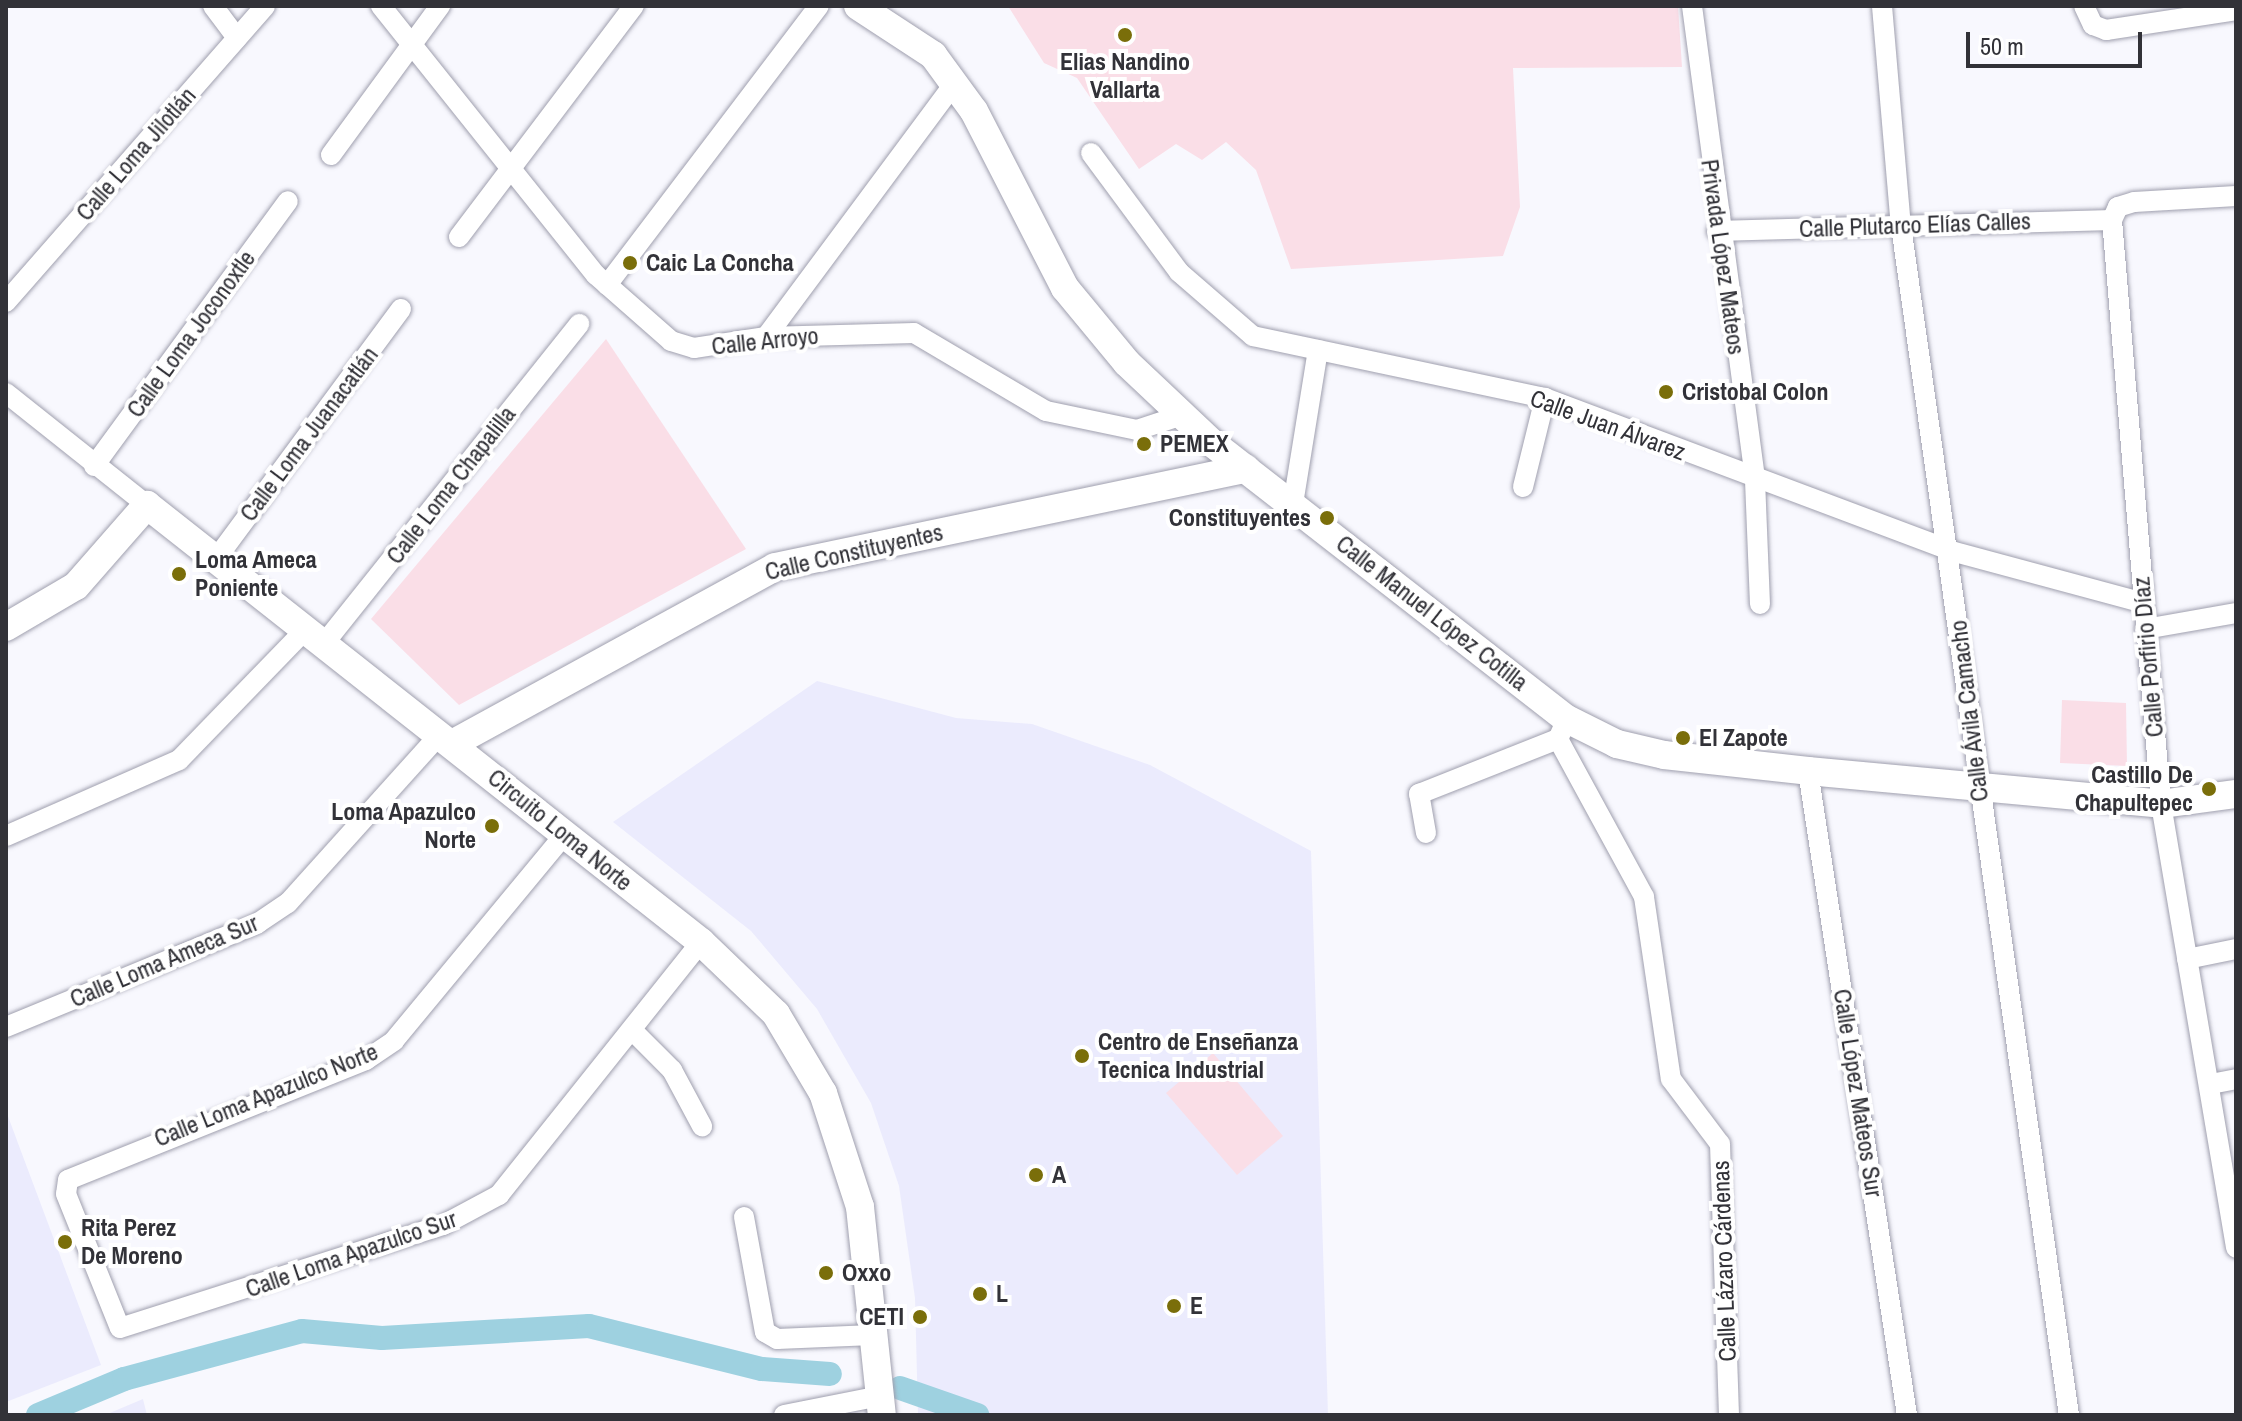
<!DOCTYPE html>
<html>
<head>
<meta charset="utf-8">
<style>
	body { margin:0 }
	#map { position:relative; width:2242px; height:1421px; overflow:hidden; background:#f8f8fe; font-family:"Archivo Narrow",sans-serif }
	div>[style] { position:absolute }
	.built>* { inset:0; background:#ebebfd }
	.green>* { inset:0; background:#fadee7 }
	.canal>* { height:24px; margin:-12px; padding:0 12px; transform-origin:12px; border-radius:12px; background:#9ed1e0 }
	.roads { filter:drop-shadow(0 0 2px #9f9fae) drop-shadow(0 0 2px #9f9fae) }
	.street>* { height:20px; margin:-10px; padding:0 10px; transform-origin:10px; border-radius:10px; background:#fff }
	.secondary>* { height:28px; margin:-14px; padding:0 14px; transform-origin:14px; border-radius:14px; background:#fff }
	.dots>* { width:22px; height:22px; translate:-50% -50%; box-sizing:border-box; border:4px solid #fff; border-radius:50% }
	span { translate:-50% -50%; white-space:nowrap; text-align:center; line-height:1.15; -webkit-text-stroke:8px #fff; paint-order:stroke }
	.poi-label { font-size:24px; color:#323238; font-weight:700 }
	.left { translate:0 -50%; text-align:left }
	.right { translate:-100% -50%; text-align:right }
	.street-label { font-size:24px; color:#323238 }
	.frame { position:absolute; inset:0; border:8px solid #323238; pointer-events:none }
	.scale { position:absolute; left:1966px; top:32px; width:176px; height:36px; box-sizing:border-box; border:4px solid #323238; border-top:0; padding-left:10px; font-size:24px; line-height:28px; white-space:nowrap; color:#323238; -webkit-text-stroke:6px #fff; paint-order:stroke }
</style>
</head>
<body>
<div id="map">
	<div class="built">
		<div style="clip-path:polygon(817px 681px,956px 718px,1032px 724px,1150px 765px,1311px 851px,1328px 1415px,918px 1415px,915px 1298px,899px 1186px,871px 1103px,817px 1009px,751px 931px,613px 822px)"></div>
		<div style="clip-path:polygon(6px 1111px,101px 1365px,6px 1402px)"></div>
		<div style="clip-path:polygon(143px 1399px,147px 1415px,105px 1415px)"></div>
	</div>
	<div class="green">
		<div style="clip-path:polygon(1008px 6px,1678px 6px,1682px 67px,1513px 68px,1520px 207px,1503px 256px,1291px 269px,1256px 170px,1226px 142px,1202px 160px,1176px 144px,1139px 169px,1077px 78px,1044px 63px)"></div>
		<div style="clip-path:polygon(606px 339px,746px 549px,459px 705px,371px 619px)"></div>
		<div style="clip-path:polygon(2062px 700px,2126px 703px,2127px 766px,2060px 763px)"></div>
		<div style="clip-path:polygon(1213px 1053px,1283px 1136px,1237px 1175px,1166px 1093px)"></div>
	</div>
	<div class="canal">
		<div style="left:900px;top:1388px;width:82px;rotate:19.3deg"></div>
		<div style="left:38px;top:1415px;width:93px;rotate:-22.7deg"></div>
		<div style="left:124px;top:1379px;width:184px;rotate:-15.1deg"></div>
		<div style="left:302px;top:1331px;width:80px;rotate:5deg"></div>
		<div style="left:382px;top:1338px;width:207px;rotate:-3.3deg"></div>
		<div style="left:589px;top:1326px;width:178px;rotate:14deg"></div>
		<div style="left:762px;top:1369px;width:68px;rotate:4.2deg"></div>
	</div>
	<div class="roads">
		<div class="street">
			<div style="left:213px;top:6px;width:40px;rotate:53deg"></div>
			<div style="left:381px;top:6px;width:344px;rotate:51.4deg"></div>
			<div style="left:596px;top:275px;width:100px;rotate:41.3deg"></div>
			<div style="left:671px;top:341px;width:24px;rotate:17deg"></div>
			<div style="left:694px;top:348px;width:73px;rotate:-8.7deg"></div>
			<div style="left:766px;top:337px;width:148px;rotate:-1.5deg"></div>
			<div style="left:914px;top:333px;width:153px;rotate:30.6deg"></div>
			<div style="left:1046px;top:411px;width:93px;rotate:11.8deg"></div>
			<div style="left:1137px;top:430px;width:47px;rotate:-18.4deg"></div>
			<div style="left:1692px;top:6px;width:478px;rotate:82.4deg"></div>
			<div style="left:1755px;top:480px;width:124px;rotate:87.7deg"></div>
			<div style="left:1882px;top:6px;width:221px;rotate:85.1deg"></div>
			<div style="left:1901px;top:226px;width:1201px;rotate:81.96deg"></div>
			<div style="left:2084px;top:6px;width:21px;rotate:65deg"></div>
			<div style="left:2093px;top:25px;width:14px;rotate:21deg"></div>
			<div style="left:2106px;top:30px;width:132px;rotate:-8.7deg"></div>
			<div style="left:1091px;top:153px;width:148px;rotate:53.5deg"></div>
			<div style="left:1179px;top:272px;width:98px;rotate:40.9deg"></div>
			<div style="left:1253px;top:336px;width:299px;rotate:12deg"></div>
			<div style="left:1545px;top:398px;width:434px;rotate:20.6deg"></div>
			<div style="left:1951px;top:551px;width:200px;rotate:15.1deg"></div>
			<div style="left:331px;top:155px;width:185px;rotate:-53.8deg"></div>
			<div style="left:2236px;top:196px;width:102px;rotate:176.6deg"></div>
			<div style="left:2134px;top:202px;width:17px;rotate:163deg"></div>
			<div style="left:2118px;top:207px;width:14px;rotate:115deg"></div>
			<div style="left:2112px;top:220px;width:586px;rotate:85.2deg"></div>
			<div style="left:2161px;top:804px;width:450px;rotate:80.4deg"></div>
			<div style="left:1717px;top:231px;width:395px;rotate:-1.6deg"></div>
			<div style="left:459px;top:237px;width:290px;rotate:-52.9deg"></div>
			<div style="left:607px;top:285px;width:350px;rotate:-52.8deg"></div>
			<div style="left:6px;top:302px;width:393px;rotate:-48.8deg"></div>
			<div style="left:766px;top:337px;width:315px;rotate:-53.4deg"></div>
			<div style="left:6px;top:393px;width:180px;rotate:38.5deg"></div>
			<div style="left:94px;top:466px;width:328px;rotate:-53.8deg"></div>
			<div style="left:1523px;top:487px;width:92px;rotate:-76.1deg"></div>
			<div style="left:1293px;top:504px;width:156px;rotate:-80.8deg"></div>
			<div style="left:216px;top:559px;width:311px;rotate:-53.5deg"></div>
			<div style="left:2145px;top:629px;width:92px;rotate:-10deg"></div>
			<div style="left:323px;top:645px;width:411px;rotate:-51.4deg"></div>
			<div style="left:1567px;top:719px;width:22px;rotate:114deg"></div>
			<div style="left:1558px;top:739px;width:180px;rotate:61.4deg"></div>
			<div style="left:1644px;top:897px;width:184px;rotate:81.6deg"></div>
			<div style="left:1671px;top:1079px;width:81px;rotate:53deg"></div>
			<div style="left:1720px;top:1144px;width:271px;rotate:88.1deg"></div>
			<div style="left:1808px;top:771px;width:652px;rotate:81.26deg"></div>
			<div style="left:1426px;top:833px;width:40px;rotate:-100deg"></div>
			<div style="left:1419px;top:794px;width:149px;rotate:-21.6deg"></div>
			<div style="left:565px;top:834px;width:268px;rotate:129.6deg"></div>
			<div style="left:394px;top:1041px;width:34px;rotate:146deg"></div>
			<div style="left:366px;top:1060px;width:321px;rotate:158.1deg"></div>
			<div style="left:68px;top:1180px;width:14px;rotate:98deg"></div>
			<div style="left:66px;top:1194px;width:144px;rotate:68.1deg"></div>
			<div style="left:120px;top:1328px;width:339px;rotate:-17.7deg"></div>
			<div style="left:443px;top:1225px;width:64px;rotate:-28.2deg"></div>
			<div style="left:499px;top:1195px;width:324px;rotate:-51.4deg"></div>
			<div style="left:6px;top:836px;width:189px;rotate:-23.7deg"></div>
			<div style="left:179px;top:760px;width:181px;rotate:-45.9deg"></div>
			<div style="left:2187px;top:959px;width:50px;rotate:-11.5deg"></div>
			<div style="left:6px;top:1027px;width:273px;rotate:-22.4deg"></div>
			<div style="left:258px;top:923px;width:36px;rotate:-34deg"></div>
			<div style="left:288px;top:903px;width:227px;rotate:-48deg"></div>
			<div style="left:632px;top:1030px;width:57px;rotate:45deg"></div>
			<div style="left:672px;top:1070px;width:64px;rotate:61.8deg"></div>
			<div style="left:2211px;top:1084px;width:25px;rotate:-11deg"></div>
			<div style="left:744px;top:1217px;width:117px;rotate:79.7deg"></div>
			<div style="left:765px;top:1332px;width:14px;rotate:30deg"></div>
			<div style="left:777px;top:1339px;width:96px;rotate:-2.4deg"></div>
			<div style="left:784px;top:1415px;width:98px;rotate:-11.2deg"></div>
		</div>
		<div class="secondary">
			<div style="left:858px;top:6px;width:90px;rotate:33.2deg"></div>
			<div style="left:933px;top:55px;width:69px;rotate:53.8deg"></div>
			<div style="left:974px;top:111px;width:199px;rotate:62.8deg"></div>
			<div style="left:1065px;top:288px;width:97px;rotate:50.4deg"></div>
			<div style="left:1127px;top:363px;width:117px;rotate:43.3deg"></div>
			<div style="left:1212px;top:443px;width:450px;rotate:37.9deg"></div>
			<div style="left:1567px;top:719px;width:56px;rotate:26.6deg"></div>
			<div style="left:1617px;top:744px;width:48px;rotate:13.2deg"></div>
			<div style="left:1664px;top:755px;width:145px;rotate:6.3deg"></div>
			<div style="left:1808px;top:771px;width:355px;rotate:5.3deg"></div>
			<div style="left:2161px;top:804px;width:76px;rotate:-7.6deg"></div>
			<div style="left:6px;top:627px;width:81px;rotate:-30.4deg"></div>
			<div style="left:76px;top:586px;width:108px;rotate:-48.8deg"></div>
			<div style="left:147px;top:505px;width:706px;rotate:38.27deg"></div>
			<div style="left:701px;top:942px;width:104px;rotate:43.8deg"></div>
			<div style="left:776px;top:1014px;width:92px;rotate:59.3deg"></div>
			<div style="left:823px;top:1093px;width:120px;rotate:72deg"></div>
			<div style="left:860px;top:1207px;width:209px;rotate:84deg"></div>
			<div style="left:452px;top:744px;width:368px;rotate:-28.7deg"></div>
			<div style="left:775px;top:567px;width:481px;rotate:-11.8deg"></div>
		</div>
	</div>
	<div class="dots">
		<div style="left:1125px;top:35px;background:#7a6e0a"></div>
		<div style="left:630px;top:263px;background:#7a6e0a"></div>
		<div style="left:1666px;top:392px;background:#7a6e0a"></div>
		<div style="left:1144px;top:444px;background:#7a6e0a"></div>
		<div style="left:1327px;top:518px;background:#7a6e0a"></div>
		<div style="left:179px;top:574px;background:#7a6e0a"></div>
		<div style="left:1683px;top:738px;background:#7a6e0a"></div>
		<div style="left:2209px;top:789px;background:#7a6e0a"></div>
		<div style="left:492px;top:826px;background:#7a6e0a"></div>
		<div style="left:1082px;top:1056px;background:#7a6e0a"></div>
		<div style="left:1036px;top:1175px;background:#7a6e0a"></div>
		<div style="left:65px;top:1242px;background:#7a6e0a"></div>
		<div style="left:826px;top:1273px;background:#7a6e0a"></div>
		<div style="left:980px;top:1294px;background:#7a6e0a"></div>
		<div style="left:1174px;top:1306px;background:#7a6e0a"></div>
		<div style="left:920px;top:1317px;background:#7a6e0a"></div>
	</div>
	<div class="poi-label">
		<span style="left:1125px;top:76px">Elias Nandino<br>Vallarta</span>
		<span class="left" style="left:646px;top:263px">Caic La Concha</span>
		<span class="left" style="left:1682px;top:392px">Cristobal Colon</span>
		<span class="left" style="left:1160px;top:444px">PEMEX</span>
		<span class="right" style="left:1311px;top:518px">Constituyentes</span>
		<span class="left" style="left:195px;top:574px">Loma Ameca<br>Poniente</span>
		<span class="left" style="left:1699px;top:738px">El Zapote</span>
		<span class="right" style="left:2193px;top:789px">Castillo De<br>Chapultepec</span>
		<span class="right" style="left:476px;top:826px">Loma Apazulco<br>Norte</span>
		<span class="left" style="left:1098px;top:1056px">Centro de Enseñanza<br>Tecnica Industrial</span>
		<span class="left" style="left:1052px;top:1175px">A</span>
		<span class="left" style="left:81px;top:1242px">Rita Perez<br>De Moreno</span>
		<span class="left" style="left:842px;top:1273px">Oxxo</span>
		<span class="left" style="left:996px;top:1294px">L</span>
		<span class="left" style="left:1190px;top:1306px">E</span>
		<span class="right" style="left:904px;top:1317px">CETI</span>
	</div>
	<div class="street-label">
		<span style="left:136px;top:154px;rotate:-49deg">Calle Loma Jilotlán</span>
		<span style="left:1915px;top:225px;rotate:-2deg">Calle Plutarco Elías Calles</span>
		<span style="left:1723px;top:257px;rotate:82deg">Privada López Mateos</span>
		<span style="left:191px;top:334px;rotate:-54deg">Calle Loma Joconoxtle</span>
		<span style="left:765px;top:341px;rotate:-6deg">Calle Arroyo</span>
		<span style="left:1608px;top:425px;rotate:20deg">Calle Juan Álvarez</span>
		<span style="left:309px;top:434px;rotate:-53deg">Calle Loma Juanacatlán</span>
		<span style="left:451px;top:485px;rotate:-52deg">Calle Loma Chapalilla</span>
		<span style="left:854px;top:552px;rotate:-13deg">Calle Constituyentes</span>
		<span style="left:1432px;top:613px;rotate:38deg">Calle Manuel López Cotilla</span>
		<span style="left:2148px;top:657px;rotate:-95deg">Calle Porfirio Díaz</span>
		<span style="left:1969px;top:711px;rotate:-97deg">Calle Ávila Camacho</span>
		<span style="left:560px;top:830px;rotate:39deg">Circuito Loma Norte</span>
		<span style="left:164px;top:961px;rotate:-23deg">Calle Loma Ameca Sur</span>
		<span style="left:1858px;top:1093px;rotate:81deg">Calle López Mateos Sur</span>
		<span style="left:266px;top:1095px;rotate:-22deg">Calle Loma Apazulco Norte</span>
		<span style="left:351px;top:1254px;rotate:-19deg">Calle Loma Apazulco Sur</span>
		<span style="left:1724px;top:1261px;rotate:-92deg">Calle Lázaro Cárdenas</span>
	</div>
	<div class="frame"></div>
	<div class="scale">50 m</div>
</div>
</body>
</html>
